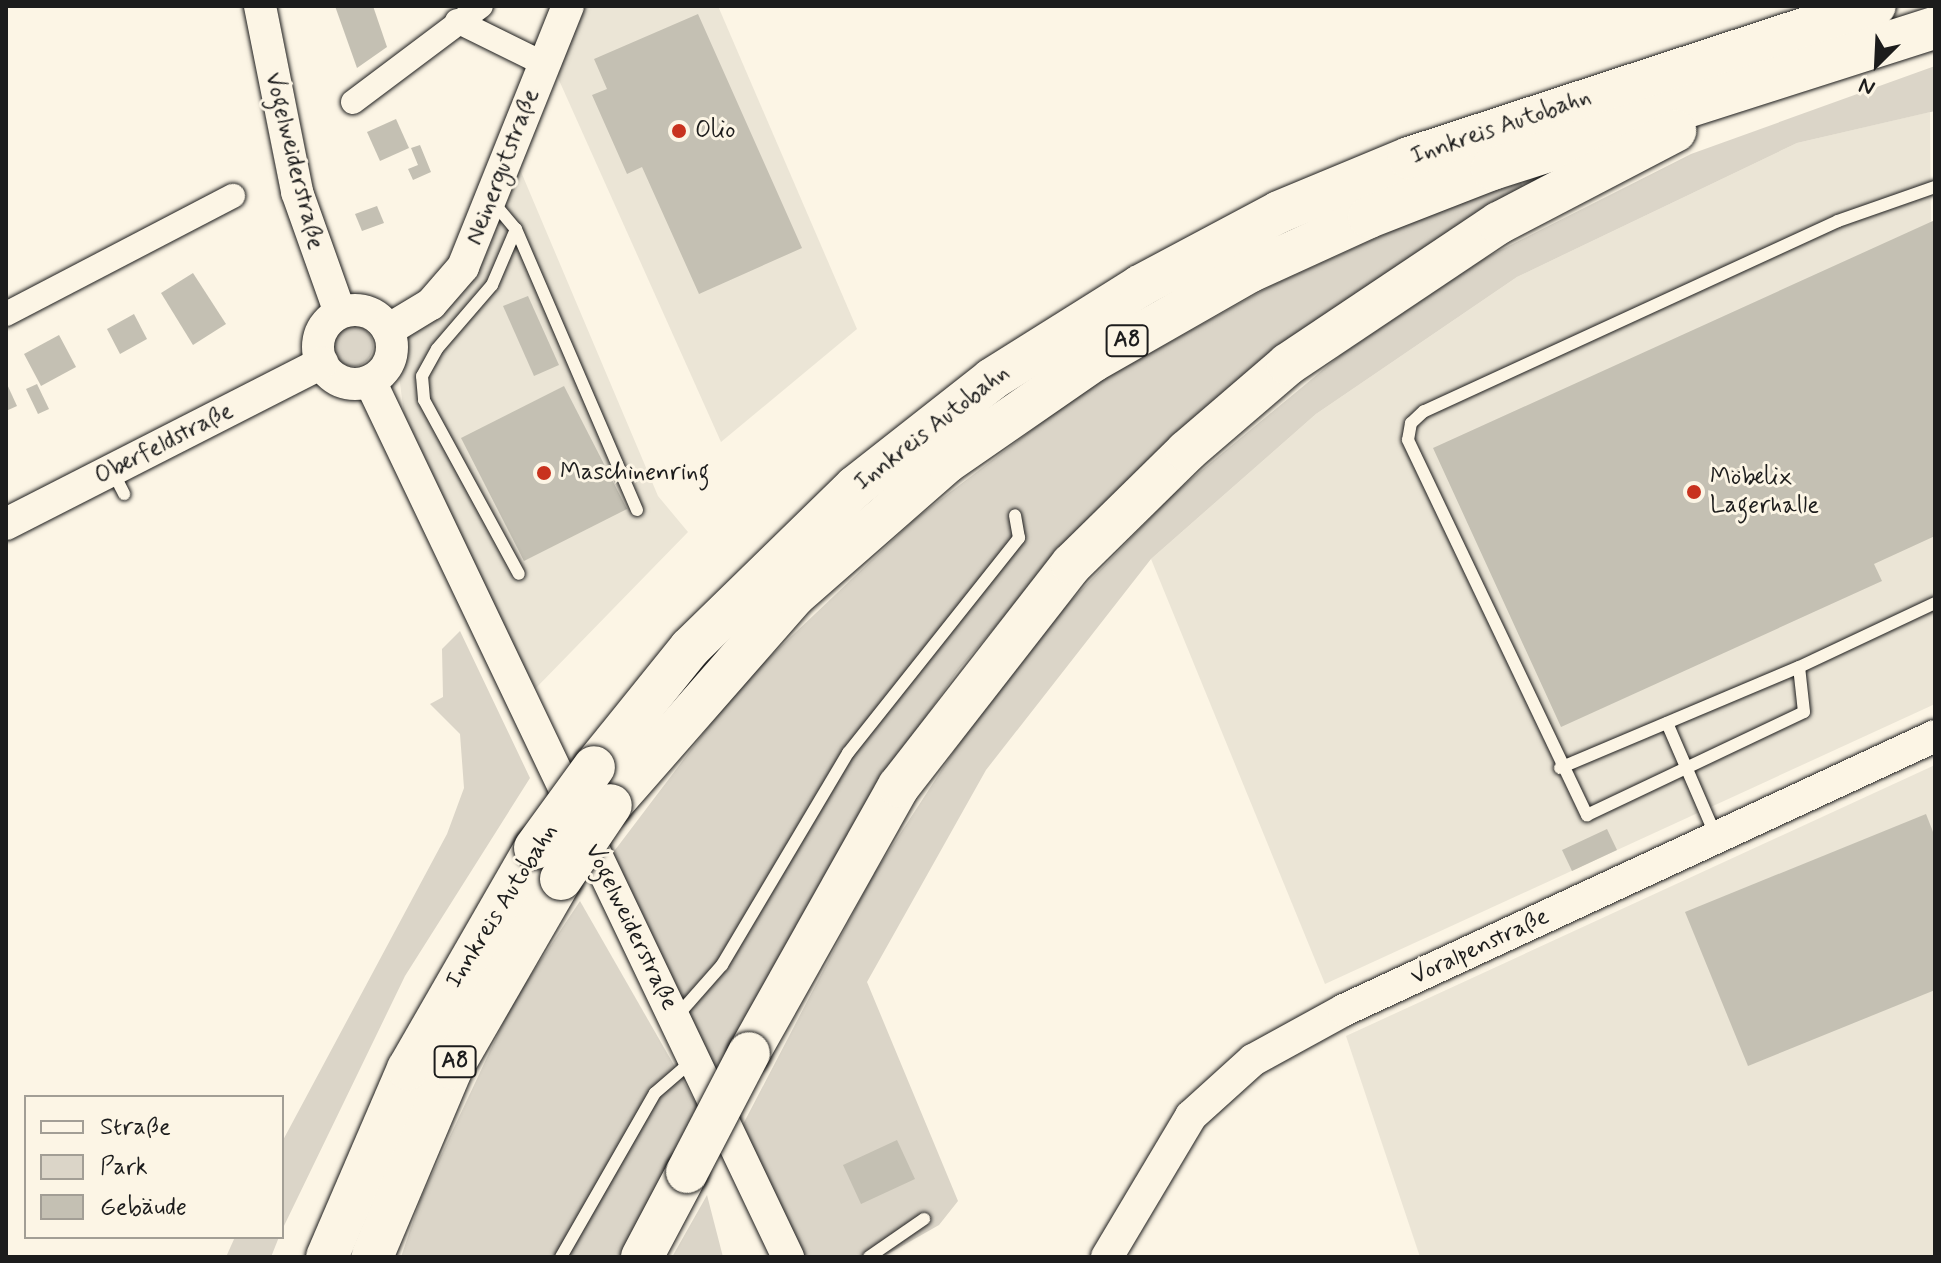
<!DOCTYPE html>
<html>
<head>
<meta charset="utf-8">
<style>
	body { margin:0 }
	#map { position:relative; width:1941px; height:1263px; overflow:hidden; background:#fcf5e5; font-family:Mynerve,sans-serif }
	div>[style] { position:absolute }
	.built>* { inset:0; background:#ebe5d6 }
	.green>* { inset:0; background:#dbd5c8 }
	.round { border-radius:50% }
	.building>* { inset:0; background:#c4c0b3 }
	.roads { filter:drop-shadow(0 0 2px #1c1c1c) drop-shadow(0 0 2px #1c1c1c) }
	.lane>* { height:12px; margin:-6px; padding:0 6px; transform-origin:6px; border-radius:6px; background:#fcf5e5 }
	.street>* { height:24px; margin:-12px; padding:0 12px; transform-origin:12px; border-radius:12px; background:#fcf5e5 }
	.secondary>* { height:32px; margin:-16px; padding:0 16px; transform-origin:16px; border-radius:16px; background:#fcf5e5 }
	.secondary>.ring { margin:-16px; padding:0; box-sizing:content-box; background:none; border:32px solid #fcf5e5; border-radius:50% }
	.highway>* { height:42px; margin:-21px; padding:0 21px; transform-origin:21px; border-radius:21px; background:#fcf5e5 }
	.bridges { filter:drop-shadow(0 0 2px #1c1c1c) drop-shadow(0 0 2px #1c1c1c) }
	.highway-bridge>* { height:42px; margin:-21px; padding:0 21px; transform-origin:21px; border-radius:21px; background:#fcf5e5 }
	.dots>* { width:22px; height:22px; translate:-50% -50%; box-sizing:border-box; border:4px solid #fcf5e5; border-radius:50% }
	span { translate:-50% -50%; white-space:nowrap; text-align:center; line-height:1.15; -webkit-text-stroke:6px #fcf5e5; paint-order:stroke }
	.shield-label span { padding:2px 6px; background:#fcf5e5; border:2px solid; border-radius:6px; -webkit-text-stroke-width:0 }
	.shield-label { font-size:22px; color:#1c1c1c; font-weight:700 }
	.street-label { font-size:24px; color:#1c1c1c }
	.poi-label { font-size:24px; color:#1c1c1c }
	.left { translate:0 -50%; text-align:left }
	.frame { position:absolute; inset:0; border:8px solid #1c1c1c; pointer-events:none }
	.legend { position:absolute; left:24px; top:1095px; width:260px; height:144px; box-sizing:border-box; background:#fcf5e5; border:2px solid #a29e95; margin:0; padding:10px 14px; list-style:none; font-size:24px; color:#1c1c1c }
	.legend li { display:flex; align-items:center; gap:16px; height:40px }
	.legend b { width:40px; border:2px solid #a29e95 }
	.north { position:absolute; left:1837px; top:24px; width:80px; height:80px; -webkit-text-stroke:6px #fcf5e5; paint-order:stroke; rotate:204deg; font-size:22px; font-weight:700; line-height:32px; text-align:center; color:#1c1c1c }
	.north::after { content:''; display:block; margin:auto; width:28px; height:36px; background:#1c1c1c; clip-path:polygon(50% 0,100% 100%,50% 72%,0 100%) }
</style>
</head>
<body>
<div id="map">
	<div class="built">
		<div style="clip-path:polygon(581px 6px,718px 6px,857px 329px,721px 442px,554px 69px)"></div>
		<div style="clip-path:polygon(1930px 112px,1935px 704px,1325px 984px,1151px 559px,1316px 414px,1517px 277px,1797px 143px)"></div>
		<div style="clip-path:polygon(519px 167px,658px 496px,688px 532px,534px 690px,404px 414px,398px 368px,408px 338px,463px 293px,486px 256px)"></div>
		<div style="clip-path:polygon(1935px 765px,1935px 1257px,1420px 1257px,1346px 1036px)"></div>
	</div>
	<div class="green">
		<div style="clip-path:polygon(1935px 66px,1935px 111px,1797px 143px,1517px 277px,1316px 414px,1151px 559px,986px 770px,867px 982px,958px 1201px,939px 1225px,883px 1257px,798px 1257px,739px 1132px,872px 877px,967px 731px,1064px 608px,1172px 495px,1342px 354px,1485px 258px,1691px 154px)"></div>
		<div style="clip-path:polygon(1521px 182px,1525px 193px,1367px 286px,1239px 381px,1091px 516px,959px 669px,873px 793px,716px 1071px,612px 854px,740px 685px,915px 519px,1084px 390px,1269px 287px,1431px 213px)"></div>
		<div class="round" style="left:333px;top:326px;width:40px;height:40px"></div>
		<div style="clip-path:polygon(460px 631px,530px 778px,405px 976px,282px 1230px,282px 1142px,447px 834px,464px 788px,460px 734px,430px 704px,443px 697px,442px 649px)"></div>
		<div style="clip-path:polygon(580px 901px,698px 1107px,619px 1257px,401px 1257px,421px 1198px,513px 1002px)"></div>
		<div style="clip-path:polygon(707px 1195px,723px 1257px,672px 1257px,702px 1204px)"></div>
		<div style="clip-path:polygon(235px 1237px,279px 1237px,271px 1257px,226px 1257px)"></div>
	</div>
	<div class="building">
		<div style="clip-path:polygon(335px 6px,373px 6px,387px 47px,357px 68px)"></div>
		<div style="clip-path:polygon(698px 14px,802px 248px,699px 294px,642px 167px,627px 174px,592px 95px,607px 89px,594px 59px)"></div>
		<div style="clip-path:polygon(396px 119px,409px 148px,380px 161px,367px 132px)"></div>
		<div style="clip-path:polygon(420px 145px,431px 172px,413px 180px,408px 169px,418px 165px,411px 148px)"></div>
		<div style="clip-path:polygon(377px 206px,384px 223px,362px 231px,355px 214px)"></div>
		<div style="clip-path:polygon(1935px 220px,1935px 536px,1874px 564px,1882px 581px,1561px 727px,1433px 448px)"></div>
		<div style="clip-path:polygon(193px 273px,226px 324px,193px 345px,161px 293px)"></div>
		<div style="clip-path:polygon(528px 296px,559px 365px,534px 376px,503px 306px)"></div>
		<div style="clip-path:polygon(134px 314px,147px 339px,120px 354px,107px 329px)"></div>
		<div style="clip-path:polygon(59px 335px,76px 367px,41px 386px,24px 354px)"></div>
		<div style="clip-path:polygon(6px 382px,17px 406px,6px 411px)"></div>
		<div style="clip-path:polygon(37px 384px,49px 409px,38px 414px,26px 389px)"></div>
		<div style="clip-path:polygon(564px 386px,627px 509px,524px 561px,461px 438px)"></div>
		<div style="clip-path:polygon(1926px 814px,1935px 837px,1935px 990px,1748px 1066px,1685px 912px)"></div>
		<div style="clip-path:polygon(1607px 829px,1617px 850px,1572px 871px,1562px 850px)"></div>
		<div style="clip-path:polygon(897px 1140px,915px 1179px,861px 1204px,843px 1165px)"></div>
	</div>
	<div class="roads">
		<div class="lane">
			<div style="left:1935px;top:187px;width:103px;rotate:160.7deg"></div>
			<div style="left:1838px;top:221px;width:456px;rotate:155.3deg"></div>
			<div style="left:1424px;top:411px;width:18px;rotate:137deg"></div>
			<div style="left:1411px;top:423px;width:17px;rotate:100deg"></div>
			<div style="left:1408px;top:440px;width:416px;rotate:64.5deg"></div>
			<div style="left:1587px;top:815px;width:240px;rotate:-25.4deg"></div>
			<div style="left:1804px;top:712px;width:45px;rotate:-96.3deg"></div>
			<div style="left:1799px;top:667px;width:150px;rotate:-25.2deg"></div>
			<div style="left:493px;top:202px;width:35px;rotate:50deg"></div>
			<div style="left:516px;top:229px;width:306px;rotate:66.7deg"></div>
			<div style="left:516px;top:229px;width:61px;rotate:113.2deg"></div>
			<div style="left:492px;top:285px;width:84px;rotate:130.7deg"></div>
			<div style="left:437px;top:349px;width:31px;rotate:119deg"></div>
			<div style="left:422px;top:376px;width:24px;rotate:85deg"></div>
			<div style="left:424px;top:400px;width:198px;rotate:61.4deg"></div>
			<div style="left:112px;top:470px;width:27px;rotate:63deg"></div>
			<div style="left:1667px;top:723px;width:123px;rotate:66.6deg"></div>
			<div style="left:1560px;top:768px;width:259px;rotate:-22.9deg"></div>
			<div style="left:677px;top:1016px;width:68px;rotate:-48.6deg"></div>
			<div style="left:722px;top:965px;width:247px;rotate:-59.3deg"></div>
			<div style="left:848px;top:753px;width:275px;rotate:-51.5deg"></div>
			<div style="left:1019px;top:538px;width:23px;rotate:-100deg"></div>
			<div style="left:561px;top:1257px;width:189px;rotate:-60.2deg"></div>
			<div style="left:655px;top:1093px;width:49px;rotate:-40.9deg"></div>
			<div style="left:869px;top:1257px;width:67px;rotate:-34.6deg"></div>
		</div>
		<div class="street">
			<div style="left:457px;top:21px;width:95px;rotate:26.3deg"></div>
			<div style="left:353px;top:102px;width:160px;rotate:-36.9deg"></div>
			<div style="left:6px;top:314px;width:256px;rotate:-27.5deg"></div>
		</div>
		<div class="secondary">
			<div style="left:260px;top:6px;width:190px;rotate:78.7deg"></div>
			<div style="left:297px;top:192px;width:128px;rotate:70.4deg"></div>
			<div class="ring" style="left:318px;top:310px;width:42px;height:42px"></div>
			<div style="left:388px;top:330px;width:50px;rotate:-31.2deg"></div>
			<div style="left:431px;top:304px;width:49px;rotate:-49.1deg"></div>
			<div style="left:463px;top:267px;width:281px;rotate:-68.1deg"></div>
			<div style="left:370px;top:381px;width:971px;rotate:64.49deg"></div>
			<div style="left:6px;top:524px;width:355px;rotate:-27deg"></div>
			<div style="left:1107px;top:1257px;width:164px;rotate:-59.2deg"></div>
			<div style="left:1191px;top:1116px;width:84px;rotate:-42.1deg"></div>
			<div style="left:1253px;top:1060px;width:104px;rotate:-28.8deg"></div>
			<div style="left:1344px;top:1010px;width:651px;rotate:-24.87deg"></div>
		</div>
		<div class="highway">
			<div style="left:594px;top:767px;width:153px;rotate:-51.1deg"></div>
			<div style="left:690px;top:648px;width:231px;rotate:-44.3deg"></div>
			<div style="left:855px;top:487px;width:174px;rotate:-38.2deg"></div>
			<div style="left:992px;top:379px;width:175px;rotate:-32.1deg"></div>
			<div style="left:1140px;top:286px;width:157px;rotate:-28deg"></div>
			<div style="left:1279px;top:212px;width:141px;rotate:-22.6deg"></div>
			<div style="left:1409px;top:158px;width:490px;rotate:-18.1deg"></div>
			<div style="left:611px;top:805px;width:278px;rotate:-48.8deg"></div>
			<div style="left:794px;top:596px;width:203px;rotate:-41.2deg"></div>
			<div style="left:947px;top:462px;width:178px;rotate:-34.7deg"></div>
			<div style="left:1093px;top:361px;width:180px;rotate:-29.7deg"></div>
			<div style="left:1249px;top:272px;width:132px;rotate:-24.6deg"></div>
			<div style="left:1369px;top:217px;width:132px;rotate:-21.3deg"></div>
			<div style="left:1492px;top:169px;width:465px;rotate:-17.7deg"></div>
			<div style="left:749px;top:1053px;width:306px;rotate:-60.7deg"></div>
			<div style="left:899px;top:786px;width:281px;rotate:-52.1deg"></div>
			<div style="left:1072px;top:564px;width:161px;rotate:-44.5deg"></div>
			<div style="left:1187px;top:451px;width:133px;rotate:-40.7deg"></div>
			<div style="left:1288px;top:364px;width:254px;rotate:-33.8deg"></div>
			<div style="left:1499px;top:223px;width:199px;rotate:-27.6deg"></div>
			<div style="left:327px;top:1257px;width:205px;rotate:-66.7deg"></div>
			<div style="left:408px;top:1069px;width:255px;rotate:-60.1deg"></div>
			<div style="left:372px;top:1257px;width:205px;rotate:-67.1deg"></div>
			<div style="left:452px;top:1068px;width:218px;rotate:-60deg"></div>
			<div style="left:642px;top:1257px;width:96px;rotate:-62.1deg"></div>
		</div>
	</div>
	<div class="bridges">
		<div class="highway-bridge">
			<div style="left:535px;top:848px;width:100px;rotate:-53.9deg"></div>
			<div style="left:561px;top:879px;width:89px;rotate:-56deg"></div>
			<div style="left:687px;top:1172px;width:134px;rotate:-62.5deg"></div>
		</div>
	</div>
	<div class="dots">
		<div style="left:679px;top:131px;background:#c8321e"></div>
		<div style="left:544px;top:473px;background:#c8321e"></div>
		<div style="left:1694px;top:492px;background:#c8321e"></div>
	</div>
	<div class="shield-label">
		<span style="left:1127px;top:341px">A8</span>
		<span style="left:455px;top:1062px">A8</span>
	</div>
	<div class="street-label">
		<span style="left:1501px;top:127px;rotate:-19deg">Innkreis Autobahn</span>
		<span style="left:294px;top:161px;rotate:76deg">Vogelweiderstraße</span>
		<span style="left:503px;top:167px;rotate:-69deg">Neinergutstraße</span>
		<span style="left:932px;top:428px;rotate:-38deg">Innkreis Autobahn</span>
		<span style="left:164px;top:444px;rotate:-27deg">Oberfeldstraße</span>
		<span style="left:502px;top:906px;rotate:-58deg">Innkreis Autobahn</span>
		<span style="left:631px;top:927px;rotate:64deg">Vogelweiderstraße</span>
		<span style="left:1480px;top:947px;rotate:-25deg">Voralpenstraße</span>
	</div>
	<div class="poi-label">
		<span class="left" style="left:695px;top:131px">Olio</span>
		<span class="left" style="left:560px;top:473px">Maschinenring</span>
		<span class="left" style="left:1710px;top:492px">Möbelix<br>Lagerhalle</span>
	</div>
	<div class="frame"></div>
	<ul class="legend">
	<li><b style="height:10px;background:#fcf5e5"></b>Straße</li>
	<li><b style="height:22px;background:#dbd5c8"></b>Park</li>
	<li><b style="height:22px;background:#c4c0b3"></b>Gebäude</li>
	</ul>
	<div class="north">N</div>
</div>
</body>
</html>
